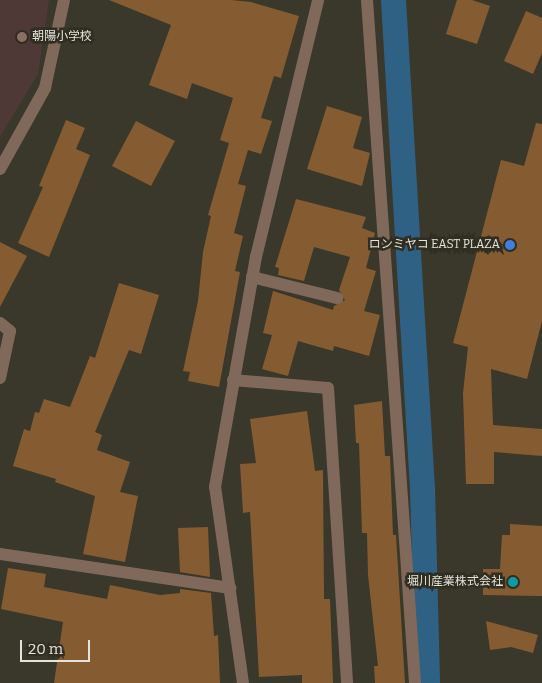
<!DOCTYPE html>
<html>
<head>
<meta charset="utf-8">
<style>
	body { margin:0 }
	#map { position:relative; width:542px; height:683px; overflow:hidden; background:#3a382b; font-family:Bitter,"Noto Sans JP",serif }
	div>[style] { position:absolute }
	.education>* { inset:0; background:#4e3936 }
	.canal>* { height:25px; margin:-12.5px; padding:0 12.5px; transform-origin:12.5px; border-radius:12.5px; background:#2f6185 }
	.building>* { inset:0; background:#855c31 }
	.street>* { height:12px; margin:-6px; padding:0 6px; transform-origin:6px; border-radius:6px; background:#80695b }
	.dots>* { width:14px; height:14px; translate:-50% -50%; box-sizing:border-box; border:2px solid #302d21; border-radius:50% }
	span { translate:-50% -50%; white-space:nowrap; text-align:center; line-height:1.15; -webkit-text-stroke:5px #302d21; paint-order:stroke }
	.poi-label { font-size:12px; color:#e5e3db }
	.left { translate:0 -50%; text-align:left }
	.right { translate:-100% -50%; text-align:right }
	.scale { position:absolute; left:20px; top:640px; width:70px; height:22px; box-sizing:border-box; border:2px solid #e5e3db; border-top:0; padding-left:6px; font-size:15px; line-height:18px; white-space:nowrap; color:#e5e3db; -webkit-text-stroke:4px #302d21; paint-order:stroke }
</style>
</head>
<body>
<div id="map">
	<div class="education">
		<div style="clip-path:polygon(0 0,49px 0,38px 74px,0 137px)"></div>
	</div>
	<div class="canal">
		<div style="left:393px;top:0;width:489px;rotate:86.6deg"></div>
		<div style="left:422px;top:488px;width:195px;rotate:88.5deg"></div>
	</div>
	<div class="building">
		<div style="clip-path:polygon(109px 0,231px 0,251px 2px,299px 16px,281px 78px,274px 76px,261px 118px,272px 121px,261px 154px,248px 150px,238px 184px,246px 186px,234px 233px,243px 236px,235px 271px,240px 272px,219px 387px,188px 381px,190px 372px,183px 371px,198px 301px,203px 252px,211px 216px,208px 215px,229px 143px,220px 140px,233px 98px,192px 83px,187px 99px,149px 85px,171px 25px)"></div>
		<div style="clip-path:polygon(457px 0,472px 0,490px 6px,477px 44px,446px 34px)"></div>
		<div style="clip-path:polygon(526px 11px,542px 18px,542px 53px,533px 74px,504px 61px)"></div>
		<div style="clip-path:polygon(327px 106px,362px 117px,353px 148px,370px 153px,362px 186px,307px 169px)"></div>
		<div style="clip-path:polygon(66px 120px,85px 128px,76px 149px,90px 155px,49px 257px,18px 243px,43px 187px,39px 186px)"></div>
		<div style="clip-path:polygon(136px 121px,175px 141px,151px 186px,112px 166px)"></div>
		<div style="clip-path:polygon(536px 123px,542px 124px,542px 321px,527px 379px,491px 369px,493px 425px,542px 429px,542px 456px,494px 452px,494px 484px,466px 484px,463px 393px,468px 347px,453px 343px,501px 160px,524px 166px)"></div>
		<div style="clip-path:polygon(296px 199px,366px 217px,362px 228px,375px 233px,366px 268px,376px 271px,364px 311px,380px 315px,369px 356px,334px 346px,333px 351px,298px 341px,288px 376px,262px 369px,272px 335px,263px 333px,273px 291px,333px 310px,334px 306px,345px 300px,339px 290px,350px 257px,314px 247px,304px 281px,278px 275px,279px 268px,275px 267px)"></div>
		<div style="clip-path:polygon(0 242px,27px 256px,0 307px)"></div>
		<div style="clip-path:polygon(119px 283px,159px 295px,141px 354px,129px 350px,95px 432px,102px 435px,97px 450px,130px 462px,120px 492px,138px 496px,125px 562px,83px 554px,95px 496px,55px 482px,56px 479px,13px 466px,24px 429px,30px 431px,35px 412px,39px 413px,44px 399px,70px 407px,90px 356px,95px 358px)"></div>
		<div style="clip-path:polygon(382px 401px,385px 456px,390px 456px,393px 535px,396px 535px,405px 683px,375px 683px,374px 666px,378px 666px,368px 575px,367px 533px,362px 533px,359px 443px,356px 443px,354px 405px)"></div>
		<div style="clip-path:polygon(307px 411px,315px 471px,323px 470px,324px 599px,330px 599px,333px 683px,302px 683px,302px 675px,259px 677px,250px 512px,243px 513px,240px 464px,256px 463px,250px 419px)"></div>
		<div style="clip-path:polygon(510px 524px,542px 526px,542px 596px,483px 595px,483px 569px,500px 569px,502px 535px,510px 535px)"></div>
		<div style="clip-path:polygon(208px 527px,210px 577px,180px 572px,178px 528px)"></div>
		<div style="clip-path:polygon(8px 568px,46px 574px,44px 587px,107px 599px,110px 585px,160px 595px,180px 593px,180px 589px,211px 593px,214px 636px,218px 635px,220px 683px,54px 683px,63px 622px,1px 609px)"></div>
		<div style="clip-path:polygon(486px 621px,538px 635px,533px 653px,511px 647px,490px 650px)"></div>
	</div>
	<div class="street">
		<div style="left:367px;top:0;width:685px;rotate:85.98deg"></div>
		<div style="left:0;top:169px;width:93px;rotate:-60.9deg"></div>
		<div style="left:45px;top:88px;width:90px;rotate:-77.8deg"></div>
		<div style="left:252px;top:277px;width:88px;rotate:13.9deg"></div>
		<div style="left:0;top:323px;width:13px;rotate:39deg"></div>
		<div style="left:10px;top:331px;width:48px;rotate:102deg"></div>
		<div style="left:233px;top:380px;width:95px;rotate:4.8deg"></div>
		<div style="left:328px;top:388px;width:296px;rotate:86.3deg"></div>
		<div style="left:0;top:554px;width:233px;rotate:8.4deg"></div>
		<div style="left:243px;top:683px;width:198px;rotate:-98.1deg"></div>
		<div style="left:215px;top:487px;width:234px;rotate:-79.9deg"></div>
		<div style="left:256px;top:257px;width:264px;rotate:-76.4deg"></div>
	</div>
	<div class="dots">
		<div style="left:22px;top:37px;background:#8d6e63"></div>
		<div style="left:510px;top:245px;background:#3f7fe0"></div>
		<div style="left:513px;top:582px;background:#0f9aa8"></div>
	</div>
	<div class="poi-label">
		<span class="left" style="left:32px;top:37px">朝陽小学校</span>
		<span class="right" style="left:500px;top:245px">ロンミヤコ EAST PLAZA</span>
		<span class="right" style="left:503px;top:582px">堀川産業株式会社</span>
	</div>
	<div class="scale">20 m</div>
</div>
</body>
</html>
